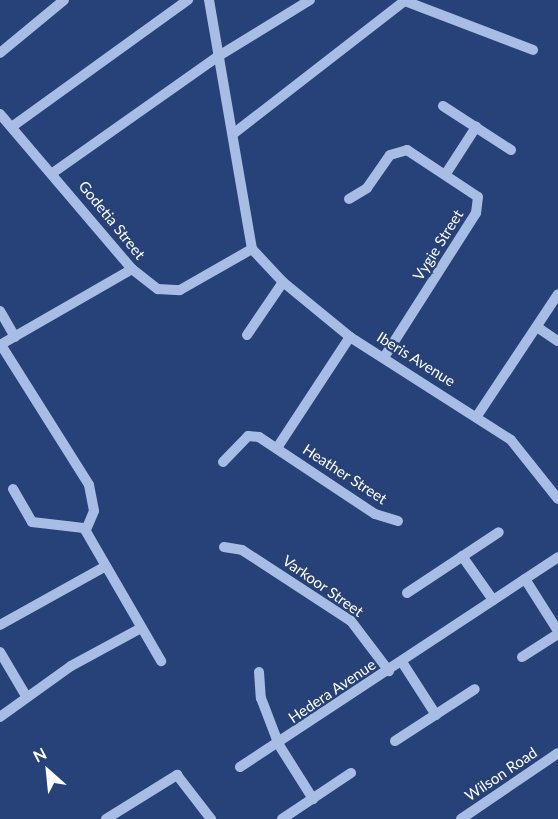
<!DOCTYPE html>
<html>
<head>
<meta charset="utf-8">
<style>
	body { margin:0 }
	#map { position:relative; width:558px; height:819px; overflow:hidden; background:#264278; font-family:Lato,sans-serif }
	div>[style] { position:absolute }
	.minor>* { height:10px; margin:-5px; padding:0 5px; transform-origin:5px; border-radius:5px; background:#a8bde3 }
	span { translate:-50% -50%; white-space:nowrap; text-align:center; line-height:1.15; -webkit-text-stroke:4.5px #264278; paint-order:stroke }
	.street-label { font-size:15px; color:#fff }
	.north { position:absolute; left:18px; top:741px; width:60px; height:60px; -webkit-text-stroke:4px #264278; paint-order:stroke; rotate:333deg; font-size:16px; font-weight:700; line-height:24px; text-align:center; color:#fff }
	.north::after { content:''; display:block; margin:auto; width:21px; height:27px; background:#fff; clip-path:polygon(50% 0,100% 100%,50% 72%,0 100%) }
</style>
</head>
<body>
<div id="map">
	<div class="minor">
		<div style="left:209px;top:0;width:253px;rotate:80.2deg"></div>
		<div style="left:405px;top:1px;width:137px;rotate:20.9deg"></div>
		<div style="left:0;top:53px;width:83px;rotate:-39.6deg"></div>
		<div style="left:443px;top:106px;width:81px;rotate:32.9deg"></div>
		<div style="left:0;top:114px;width:204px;rotate:49.6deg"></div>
		<div style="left:132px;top:269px;width:33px;rotate:38deg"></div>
		<div style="left:158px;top:289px;width:22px;rotate:3deg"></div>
		<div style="left:180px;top:290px;width:83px;rotate:-29.7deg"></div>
		<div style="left:13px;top:126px;width:216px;rotate:-35.8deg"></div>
		<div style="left:233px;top:134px;width:219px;rotate:-37.8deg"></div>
		<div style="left:54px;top:172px;width:199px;rotate:-35.2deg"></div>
		<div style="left:217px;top:57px;width:109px;rotate:-31.5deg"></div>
		<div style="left:447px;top:172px;width:54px;rotate:-57.2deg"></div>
		<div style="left:349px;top:199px;width:21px;rotate:-31deg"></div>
		<div style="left:367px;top:188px;width:40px;rotate:-55.1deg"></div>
		<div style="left:390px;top:155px;width:18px;rotate:-16deg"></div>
		<div style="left:407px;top:150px;width:85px;rotate:33.5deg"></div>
		<div style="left:478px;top:197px;width:16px;rotate:97deg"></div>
		<div style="left:476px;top:213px;width:169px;rotate:122.5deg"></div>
		<div style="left:252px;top:249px;width:45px;rotate:46.8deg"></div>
		<div style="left:283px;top:282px;width:87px;rotate:39.4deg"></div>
		<div style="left:350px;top:337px;width:191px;rotate:32.6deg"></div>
		<div style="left:511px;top:440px;width:75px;rotate:51.5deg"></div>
		<div style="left:0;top:311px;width:30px;rotate:60deg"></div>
		<div style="left:537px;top:327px;width:25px;rotate:34deg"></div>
		<div style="left:247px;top:335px;width:64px;rotate:-55.8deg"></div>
		<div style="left:0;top:345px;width:152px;rotate:-29.9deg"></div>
		<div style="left:1px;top:345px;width:165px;rotate:57.8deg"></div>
		<div style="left:89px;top:485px;width:26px;rotate:79deg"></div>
		<div style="left:94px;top:511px;width:21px;rotate:113deg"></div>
		<div style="left:477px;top:416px;width:146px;rotate:-56.4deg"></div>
		<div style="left:277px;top:448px;width:133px;rotate:-56.7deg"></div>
		<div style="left:223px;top:462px;width:36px;rotate:-46deg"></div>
		<div style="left:248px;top:436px;width:11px;rotate:5deg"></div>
		<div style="left:259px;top:437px;width:139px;rotate:33.6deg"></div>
		<div style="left:375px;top:514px;width:24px;rotate:17deg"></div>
		<div style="left:13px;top:489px;width:38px;rotate:60deg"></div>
		<div style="left:32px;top:522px;width:52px;rotate:6.6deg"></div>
		<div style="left:84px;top:528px;width:154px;rotate:59.9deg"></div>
		<div style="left:224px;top:547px;width:18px;rotate:9deg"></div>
		<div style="left:242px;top:550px;width:130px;rotate:33.1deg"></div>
		<div style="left:351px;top:621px;width:63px;rotate:52.8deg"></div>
		<div style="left:462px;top:556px;width:54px;rotate:54.8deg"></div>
		<div style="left:525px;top:579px;width:62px;rotate:57.6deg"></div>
		<div style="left:407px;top:593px;width:110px;rotate:-33.5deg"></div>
		<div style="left:0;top:625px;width:119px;rotate:-29.1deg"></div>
		<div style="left:0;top:652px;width:51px;rotate:59.4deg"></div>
		<div style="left:522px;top:657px;width:43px;rotate:-32.6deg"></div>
		<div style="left:402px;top:662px;width:63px;rotate:57.3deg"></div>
		<div style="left:259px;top:672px;width:26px;rotate:86deg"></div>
		<div style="left:261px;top:698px;width:50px;rotate:69deg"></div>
		<div style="left:279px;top:745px;width:64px;rotate:57.8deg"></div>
		<div style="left:0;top:717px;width:87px;rotate:-35.7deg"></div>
		<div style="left:71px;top:666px;width:80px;rotate:-28.5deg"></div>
		<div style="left:395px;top:741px;width:95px;rotate:-33deg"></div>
		<div style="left:240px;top:767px;width:381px;rotate:-33.4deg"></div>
		<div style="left:106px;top:819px;width:84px;rotate:-31.8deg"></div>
		<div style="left:177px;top:775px;width:56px;rotate:52.3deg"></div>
		<div style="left:282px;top:819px;width:83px;rotate:-33.7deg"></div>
		<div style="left:461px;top:819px;width:117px;rotate:-34.2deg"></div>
	</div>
	<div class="street-label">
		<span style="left:112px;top:220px;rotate:51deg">Godetia Street</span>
		<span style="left:438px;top:245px;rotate:-58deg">Vygie Street</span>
		<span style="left:416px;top:359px;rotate:32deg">Iberis Avenue</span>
		<span style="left:345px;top:474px;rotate:33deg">Heather Street</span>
		<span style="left:323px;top:586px;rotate:35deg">Varkoor Street</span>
		<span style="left:332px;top:691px;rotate:-34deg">Hedera Avenue</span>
		<span style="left:501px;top:774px;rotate:-34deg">Wilson Road</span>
	</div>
	<div class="north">N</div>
</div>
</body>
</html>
